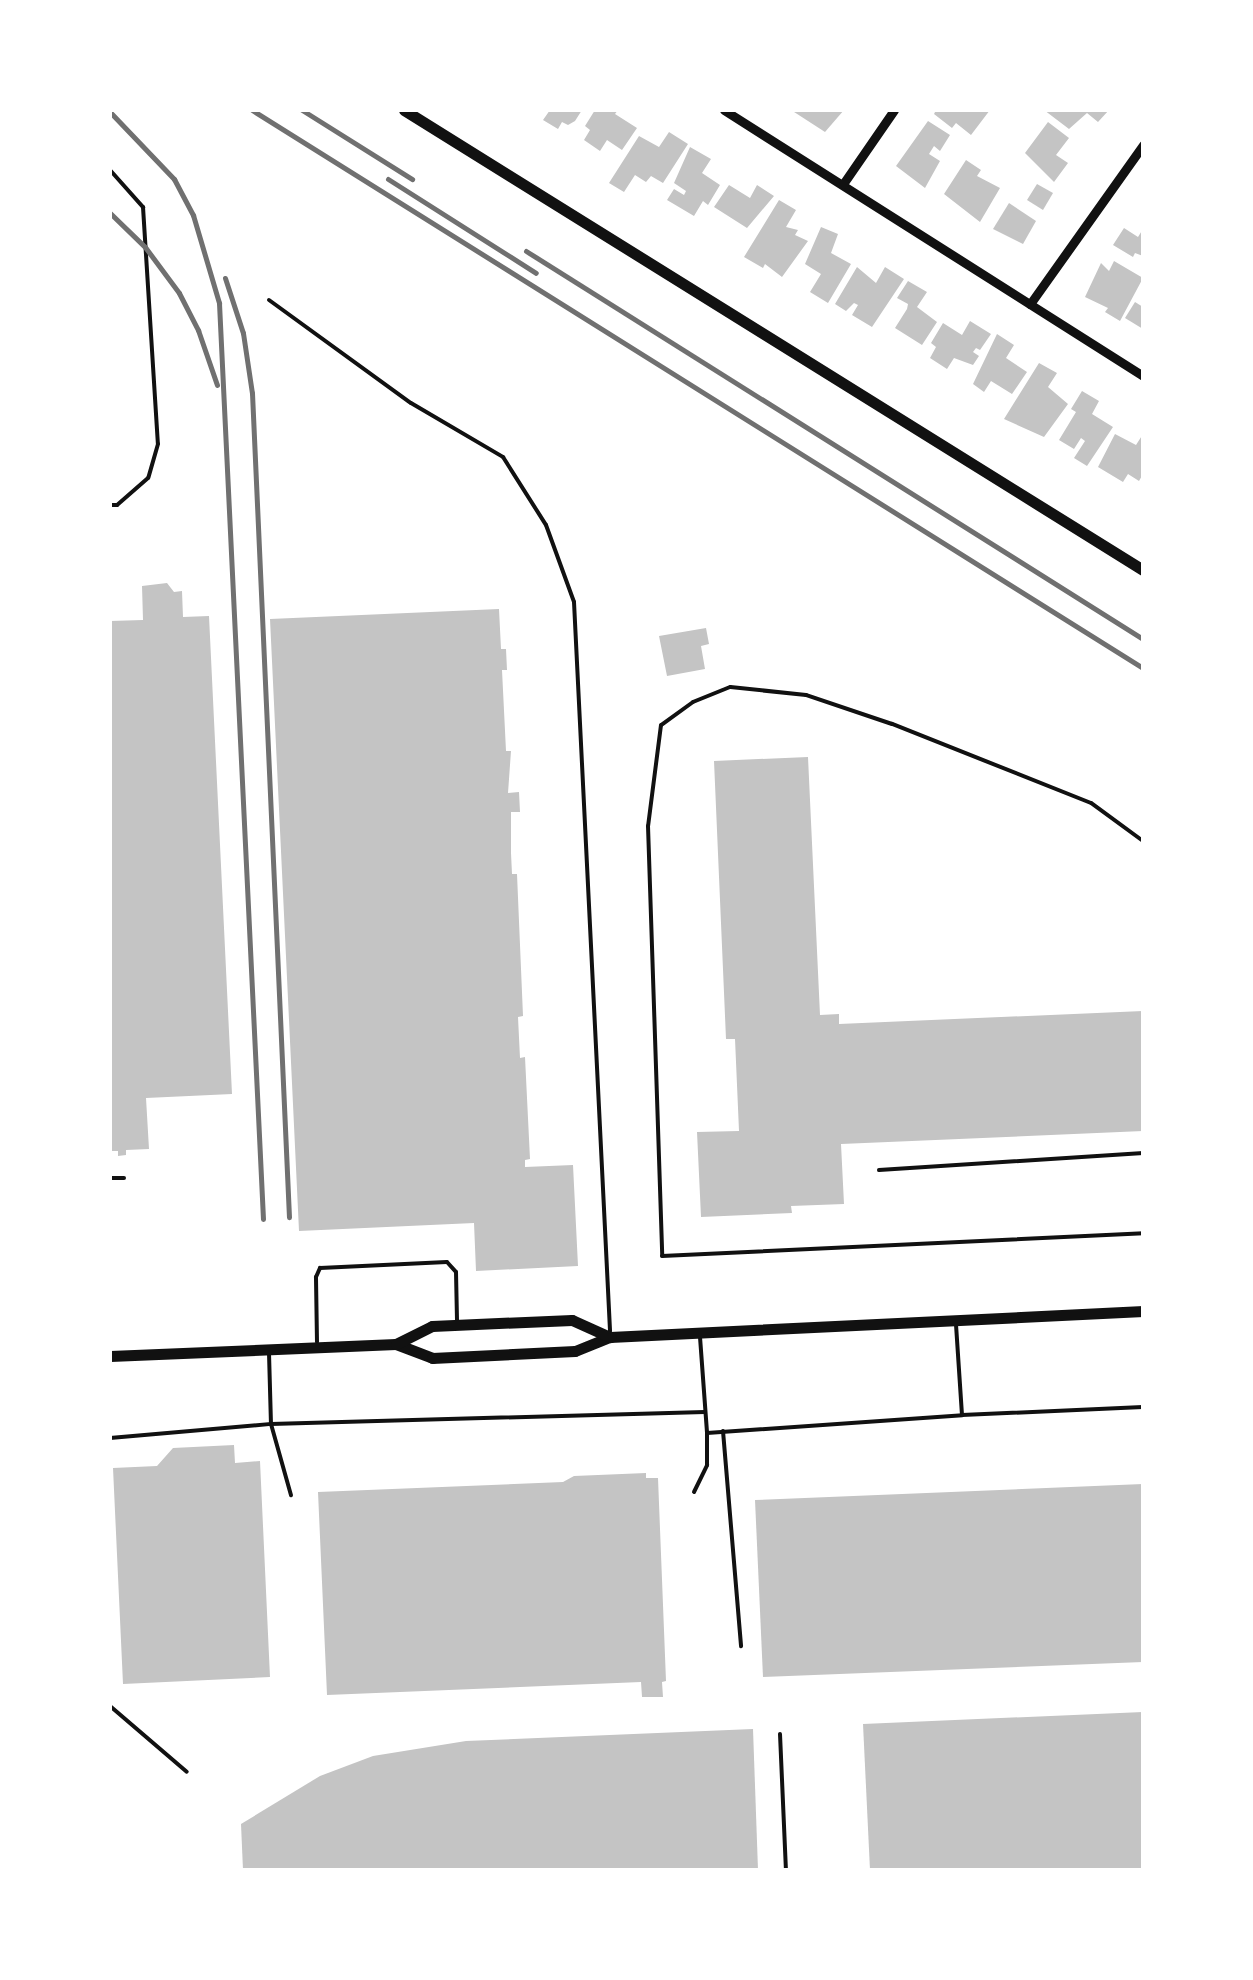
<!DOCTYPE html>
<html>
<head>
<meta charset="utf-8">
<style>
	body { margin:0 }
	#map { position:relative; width:1253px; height:1980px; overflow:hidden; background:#fff; font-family:"PT Sans",sans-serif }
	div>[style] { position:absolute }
	.building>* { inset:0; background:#c4c4c4 }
	.service>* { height:4px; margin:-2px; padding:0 2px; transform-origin:2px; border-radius:2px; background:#111 }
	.minor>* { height:9px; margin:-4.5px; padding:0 4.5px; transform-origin:4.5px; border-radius:4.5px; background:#111 }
	.secondary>* { height:11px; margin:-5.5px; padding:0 5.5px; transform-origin:5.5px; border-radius:5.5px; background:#111 }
	.rail>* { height:5px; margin:-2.5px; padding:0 2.5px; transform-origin:2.5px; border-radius:2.5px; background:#707070 }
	span { translate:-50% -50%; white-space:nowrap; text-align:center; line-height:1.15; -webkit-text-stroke:9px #fff; paint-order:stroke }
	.frame { position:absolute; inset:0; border:112px solid #fff; pointer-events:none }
</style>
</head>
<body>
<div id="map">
	<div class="building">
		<div style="clip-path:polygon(550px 110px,582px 110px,575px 121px,568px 125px,562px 122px,558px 129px,543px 120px)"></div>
		<div style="clip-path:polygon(595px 110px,618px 110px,615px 114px,637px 128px,622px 150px,607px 140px,600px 151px,584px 140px,590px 130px,585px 126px)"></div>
		<div style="clip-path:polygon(791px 110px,844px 110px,825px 132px)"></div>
		<div style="clip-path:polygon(936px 110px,990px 110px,971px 135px,956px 123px,952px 128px,934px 114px)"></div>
		<div style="clip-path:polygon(1044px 110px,1109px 110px,1098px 122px,1087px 113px,1069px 129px)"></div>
		<div style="clip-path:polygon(928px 121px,950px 135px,940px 151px,934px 146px,929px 154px,940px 161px,925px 188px,896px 166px)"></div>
		<div style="clip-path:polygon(1048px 122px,1069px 138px,1056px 155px,1068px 163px,1054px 182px,1025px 153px)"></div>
		<div style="clip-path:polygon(669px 132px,688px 144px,663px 183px,651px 176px,646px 182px,635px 175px,624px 192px,609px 183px,639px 136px,659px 147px)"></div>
		<div style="clip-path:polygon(690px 147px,711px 159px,702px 173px,720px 185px,708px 205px,703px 201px,694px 216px,667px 200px,674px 189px,684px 195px,686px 191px,674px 183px)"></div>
		<div style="clip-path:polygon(966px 160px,981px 170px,977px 176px,1000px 188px,980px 222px,944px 194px)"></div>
		<div style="clip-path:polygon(1037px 184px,1053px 193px,1043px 210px,1027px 200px)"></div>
		<div style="clip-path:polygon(729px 185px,750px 198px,757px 185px,774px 196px,747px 228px,714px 207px)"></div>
		<div style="clip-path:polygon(779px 200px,796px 210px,786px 227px,798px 230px,795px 235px,808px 241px,782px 277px,765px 264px,763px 268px,744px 257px)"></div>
		<div style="clip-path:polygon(1009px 203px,1036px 221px,1023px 244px,993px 229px)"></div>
		<div style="clip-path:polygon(821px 227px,838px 234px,831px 253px,851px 264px,828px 303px,810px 292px,821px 274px,805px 264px)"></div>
		<div style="clip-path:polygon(1124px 228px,1138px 237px,1143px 229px,1143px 256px,1135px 253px,1133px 257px,1113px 245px)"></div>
		<div style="clip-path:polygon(1114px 261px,1143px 278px,1120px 321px,1105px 312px,1108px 308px,1085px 297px,1101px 263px,1109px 271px)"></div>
		<div style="clip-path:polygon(857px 267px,876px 283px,885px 267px,904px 279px,872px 327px,852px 315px,858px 305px,854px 303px,846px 311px,835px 304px)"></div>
		<div style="clip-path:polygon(908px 281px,927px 292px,917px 307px,937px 322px,922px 345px,895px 328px,907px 309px,908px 304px,897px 298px)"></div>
		<div style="clip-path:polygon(1135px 302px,1143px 307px,1143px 329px,1125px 318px)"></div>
		<div style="clip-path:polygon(970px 321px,991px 334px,980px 350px,976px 348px,973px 352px,979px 356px,973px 365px,954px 358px,947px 369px,930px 358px,936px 347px,931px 343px,943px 323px,962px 335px)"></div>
		<div style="clip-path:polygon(997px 334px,1014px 345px,1006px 358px,1027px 372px,1012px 394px,991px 381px,984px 392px,973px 384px)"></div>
		<div style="clip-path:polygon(1039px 363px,1057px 373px,1048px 387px,1068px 404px,1044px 437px,1004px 419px)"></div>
		<div style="clip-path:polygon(1082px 391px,1099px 401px,1092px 414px,1113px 427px,1087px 466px,1074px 458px,1085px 441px,1081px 438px,1074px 449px,1059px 440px,1076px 412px,1071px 409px)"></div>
		<div style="clip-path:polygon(1115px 434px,1136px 445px,1143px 434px,1143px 474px,1139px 481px,1128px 474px,1123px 482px,1098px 467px)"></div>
		<div style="clip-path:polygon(167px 583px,174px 592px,182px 591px,183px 617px,209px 616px,232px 1094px,146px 1098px,149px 1149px,126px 1150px,126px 1155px,118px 1156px,118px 1151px,110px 1151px,110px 621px,143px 620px,142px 586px)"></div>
		<div style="clip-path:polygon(499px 609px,501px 649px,506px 649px,507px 670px,502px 670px,506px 751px,511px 751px,508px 793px,519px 792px,520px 812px,511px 812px,511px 853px,512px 874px,517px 874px,523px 1016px,518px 1017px,520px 1058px,525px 1057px,530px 1159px,525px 1160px,525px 1167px,573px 1165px,578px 1266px,476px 1271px,474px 1223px,299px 1231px,270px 619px)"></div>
		<div style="clip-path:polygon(706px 628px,709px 644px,701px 646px,705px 669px,667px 676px,659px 636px)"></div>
		<div style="clip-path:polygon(808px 757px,820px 1015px,839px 1014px,839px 1024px,1143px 1011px,1143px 1131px,841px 1144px,844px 1204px,791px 1206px,792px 1213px,701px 1217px,697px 1132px,739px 1131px,735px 1039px,726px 1039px,714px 761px)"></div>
		<div style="clip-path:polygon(234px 1445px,235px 1463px,260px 1461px,270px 1677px,123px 1684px,113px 1468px,157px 1466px,173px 1448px)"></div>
		<div style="clip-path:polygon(646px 1473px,646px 1478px,658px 1478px,666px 1681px,662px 1682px,663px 1697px,642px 1697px,641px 1682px,327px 1695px,318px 1492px,563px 1482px,574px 1476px)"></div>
		<div style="clip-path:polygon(1143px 1484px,1143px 1662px,763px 1677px,755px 1500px)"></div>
		<div style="clip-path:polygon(1143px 1712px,1143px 1870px,870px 1870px,863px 1724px)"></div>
		<div style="clip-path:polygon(753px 1729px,758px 1870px,243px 1870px,241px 1824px,320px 1776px,373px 1756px,466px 1741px)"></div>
	</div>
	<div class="service">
		<div style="left:110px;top:170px;width:50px;rotate:48.3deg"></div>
		<div style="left:143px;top:207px;width:237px;rotate:86.4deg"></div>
		<div style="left:158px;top:444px;width:35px;rotate:106deg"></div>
		<div style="left:148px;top:478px;width:41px;rotate:138.9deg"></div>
		<div style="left:117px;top:505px;width:7px;rotate:180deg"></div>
		<div style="left:269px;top:300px;width:175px;rotate:36deg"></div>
		<div style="left:411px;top:403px;width:107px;rotate:30.4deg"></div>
		<div style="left:503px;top:457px;width:80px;rotate:57.7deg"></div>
		<div style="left:546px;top:525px;width:82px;rotate:70deg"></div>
		<div style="left:574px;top:602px;width:730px;rotate:87.17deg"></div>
		<div style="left:1143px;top:841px;width:64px;rotate:-143.8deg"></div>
		<div style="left:1091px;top:803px;width:214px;rotate:-158.3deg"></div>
		<div style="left:892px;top:724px;width:91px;rotate:-161.4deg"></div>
		<div style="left:806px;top:695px;width:76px;rotate:-174deg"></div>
		<div style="left:730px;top:687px;width:40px;rotate:158deg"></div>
		<div style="left:693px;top:702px;width:39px;rotate:144deg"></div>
		<div style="left:661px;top:725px;width:102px;rotate:97.3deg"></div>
		<div style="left:648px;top:826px;width:430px;rotate:88.1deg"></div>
		<div style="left:662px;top:1256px;width:482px;rotate:-2.7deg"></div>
		<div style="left:879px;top:1170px;width:265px;rotate:-3.7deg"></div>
		<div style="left:110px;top:1178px;width:14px"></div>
		<div style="left:700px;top:1337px;width:96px;rotate:85.8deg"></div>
		<div style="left:707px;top:1433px;width:256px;rotate:-4deg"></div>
		<div style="left:962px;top:1415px;width:90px;rotate:-93.8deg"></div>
		<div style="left:317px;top:1342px;width:65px;rotate:-90.9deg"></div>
		<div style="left:316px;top:1277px;width:10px;rotate:-66deg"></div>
		<div style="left:320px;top:1268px;width:127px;rotate:-2.7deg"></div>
		<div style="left:447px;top:1262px;width:13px;rotate:48deg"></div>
		<div style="left:456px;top:1272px;width:49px;rotate:88.8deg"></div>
		<div style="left:269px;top:1353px;width:71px;rotate:88.4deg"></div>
		<div style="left:271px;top:1424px;width:434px;rotate:-1.6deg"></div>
		<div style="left:962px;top:1415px;width:181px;rotate:-2.5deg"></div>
		<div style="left:723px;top:1431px;width:216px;rotate:85.2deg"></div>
		<div style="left:110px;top:1438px;width:162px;rotate:-5deg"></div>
		<div style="left:271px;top:1424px;width:74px;rotate:74.3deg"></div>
		<div style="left:694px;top:1492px;width:30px;rotate:-64deg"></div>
		<div style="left:707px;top:1465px;width:32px;rotate:-90deg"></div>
		<div style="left:110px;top:1706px;width:101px;rotate:40.6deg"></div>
		<div style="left:780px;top:1734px;width:136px;rotate:87.5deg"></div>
	</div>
	<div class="minor">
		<div style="left:724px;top:110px;width:496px;rotate:32.4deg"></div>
		<div style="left:843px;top:184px;width:90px;rotate:-55.4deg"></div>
		<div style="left:1030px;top:304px;width:195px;rotate:-54.6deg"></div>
	</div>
	<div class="secondary">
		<div style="left:404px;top:110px;width:870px;rotate:31.9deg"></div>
		<div style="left:396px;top:1344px;width:39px;rotate:21deg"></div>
		<div style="left:432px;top:1358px;width:143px;rotate:-2.8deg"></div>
		<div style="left:575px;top:1351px;width:38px;rotate:-22deg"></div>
		<div style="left:610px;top:1337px;width:534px;rotate:-2.79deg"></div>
		<div style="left:110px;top:1356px;width:286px;rotate:-2.4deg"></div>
		<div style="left:396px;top:1344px;width:40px;rotate:-26.6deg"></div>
		<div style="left:432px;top:1326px;width:140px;rotate:-2.5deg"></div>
		<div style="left:572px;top:1320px;width:42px;rotate:24.1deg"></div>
	</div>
	<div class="rail">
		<div style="left:252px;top:110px;width:1051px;rotate:32.06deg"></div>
		<div style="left:302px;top:110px;width:130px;rotate:32.1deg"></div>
		<div style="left:110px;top:112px;width:93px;rotate:46.3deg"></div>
		<div style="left:174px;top:179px;width:41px;rotate:62.2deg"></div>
		<div style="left:193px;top:215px;width:92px;rotate:73.5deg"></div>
		<div style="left:219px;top:303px;width:917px;rotate:87.25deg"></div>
		<div style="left:388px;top:179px;width:175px;rotate:32.4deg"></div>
		<div style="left:110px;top:213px;width:49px;rotate:44.2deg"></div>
		<div style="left:145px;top:247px;width:57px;rotate:53.5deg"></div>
		<div style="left:179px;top:293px;width:42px;rotate:62.8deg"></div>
		<div style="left:198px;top:330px;width:58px;rotate:70.9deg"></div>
		<div style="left:526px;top:251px;width:729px;rotate:32.16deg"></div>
		<div style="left:225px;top:278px;width:58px;rotate:71.9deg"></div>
		<div style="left:243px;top:333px;width:61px;rotate:81.5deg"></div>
		<div style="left:252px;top:393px;width:825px;rotate:87.43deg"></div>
	</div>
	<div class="frame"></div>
</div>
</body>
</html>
